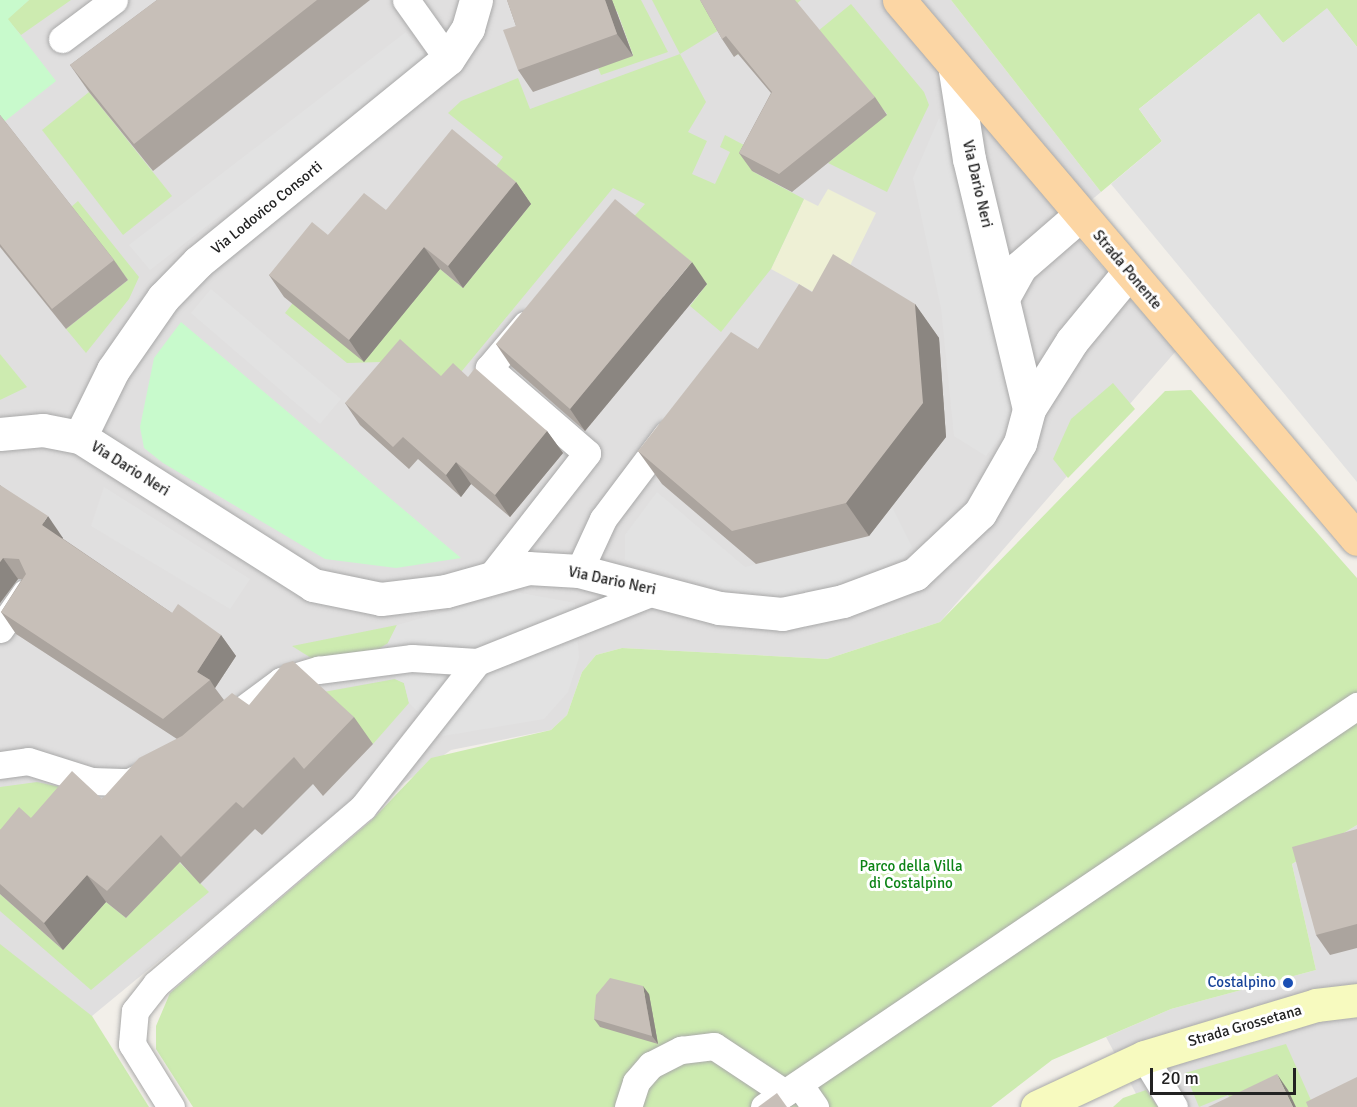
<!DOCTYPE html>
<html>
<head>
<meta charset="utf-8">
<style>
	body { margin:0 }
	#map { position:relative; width:1357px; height:1107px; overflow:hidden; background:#f2efe9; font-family:Signika,sans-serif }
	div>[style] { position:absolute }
	.residential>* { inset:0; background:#e0dfdf }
	.farmland>* { inset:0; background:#eef0d5 }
	.grass>* { inset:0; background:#cdebb0 }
	.park>* { inset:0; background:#c8facc }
	.parking>* { inset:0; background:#e2e2e2 }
	.roads { filter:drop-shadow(0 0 2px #a9a9a9) drop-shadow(0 0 2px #a9a9a9) }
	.lane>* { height:27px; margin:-13.5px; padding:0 13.5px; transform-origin:13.5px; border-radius:13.5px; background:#fff }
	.street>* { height:33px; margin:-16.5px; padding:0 16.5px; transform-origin:16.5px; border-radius:16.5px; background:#fff }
	.secondary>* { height:33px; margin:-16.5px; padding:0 16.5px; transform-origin:16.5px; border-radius:16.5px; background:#f7fabf }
	.primary>* { height:33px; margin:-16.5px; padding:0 16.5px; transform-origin:16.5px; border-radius:16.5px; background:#fcd6a4 }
	.wall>* { inset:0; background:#aba49e }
	.shaded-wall>* { inset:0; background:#8b8681 }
	.building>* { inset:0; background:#c7bfb8 }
	.dots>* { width:16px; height:16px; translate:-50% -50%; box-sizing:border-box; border:3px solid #fff; border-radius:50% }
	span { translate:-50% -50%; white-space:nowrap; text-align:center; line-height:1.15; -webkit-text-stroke:6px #fff; paint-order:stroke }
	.street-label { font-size:15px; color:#222 }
	.park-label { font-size:15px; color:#0c8416 }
	.transit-label { font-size:15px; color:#164399 }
	.right { translate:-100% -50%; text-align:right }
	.scale { position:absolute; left:1150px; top:1068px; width:146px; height:27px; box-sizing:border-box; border:3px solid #222; border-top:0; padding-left:8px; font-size:18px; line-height:21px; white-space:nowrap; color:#222; -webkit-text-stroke:4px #fff; paint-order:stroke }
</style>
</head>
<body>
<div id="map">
	<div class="residential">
		<div style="clip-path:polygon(0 0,951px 0,1101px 192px,1064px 223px,1176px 351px,940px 622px,827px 659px,622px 648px,596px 655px,582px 672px,567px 715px,551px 730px,451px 750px,404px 783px,372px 820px,355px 799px,92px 1016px,0 994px)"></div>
		<div style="clip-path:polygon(1357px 825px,1357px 1107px,1143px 1107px,1106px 1037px,1171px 1009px,1316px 970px,1292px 864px)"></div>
	</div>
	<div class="farmland">
		<div style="clip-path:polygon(828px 189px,876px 213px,832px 302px,771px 269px,804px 199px,818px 206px)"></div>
	</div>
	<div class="grass">
		<div style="clip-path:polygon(29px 0,71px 0,21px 35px,7px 19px)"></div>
		<div style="clip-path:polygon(585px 0,641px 0,668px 52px,601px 75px,598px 68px,633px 55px,617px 11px,590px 20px)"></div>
		<div style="clip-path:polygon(652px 0,801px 0,737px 55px,719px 30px,680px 54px,706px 102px,688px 132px,707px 141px,692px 174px,715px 184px,730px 152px,720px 147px,725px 135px,761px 154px,752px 171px,804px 199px,771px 269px,721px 332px,690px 306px,707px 284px,630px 221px,645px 204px,613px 188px,447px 389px,415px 361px,347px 363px,285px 313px,292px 304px,440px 269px,463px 288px,531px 204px,492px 172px,503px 157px,448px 113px,461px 101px,518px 78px,530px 109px,680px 54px)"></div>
		<div style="clip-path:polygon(951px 0,1357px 0,1357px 47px,1327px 9px,1283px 43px,1258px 14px,1139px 109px,1162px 141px,1101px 192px)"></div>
		<div style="clip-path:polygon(851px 4px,924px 92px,929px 105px,887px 192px,828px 163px,887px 114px,818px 31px)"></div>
		<div style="clip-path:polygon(89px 92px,172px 196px,123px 235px,42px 130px)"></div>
		<div style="clip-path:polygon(78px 201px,139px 277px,129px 299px,86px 353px,66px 329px,128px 280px,71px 207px)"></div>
		<div style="clip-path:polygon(0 354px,27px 387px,0 400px)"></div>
		<div style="clip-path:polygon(1113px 383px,1135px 409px,1068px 478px,1053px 459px,1071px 419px)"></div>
		<div style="clip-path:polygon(1191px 390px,1357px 578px,1357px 825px,1292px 864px,1316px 970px,1171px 1009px,1052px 1060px,991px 1107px,193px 1107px,156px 1049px,156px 1026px,170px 993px,372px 820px,431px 758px,551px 730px,567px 715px,582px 672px,596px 655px,622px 648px,827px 659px,940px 622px,1165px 391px)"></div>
		<div style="clip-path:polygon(397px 625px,388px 643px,374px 652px,319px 663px,292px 646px)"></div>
		<div style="clip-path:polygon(395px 679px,404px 683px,409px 703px,373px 744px,318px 693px)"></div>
		<div style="clip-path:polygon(37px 782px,70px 789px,0 880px,0 787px)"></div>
		<div style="clip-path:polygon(179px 862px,209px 892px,91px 990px,0 911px,0 894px,63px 950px,106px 902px,126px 918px)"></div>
		<div style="clip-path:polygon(0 944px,92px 1016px,149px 1107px,0 1107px)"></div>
		<div style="clip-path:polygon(1286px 1044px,1314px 1107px,1234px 1107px,1228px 1095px,1199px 1107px,1185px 1073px)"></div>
		<div style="clip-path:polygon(1146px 1090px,1158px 1107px,1113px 1107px,1123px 1098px)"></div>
	</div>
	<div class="park">
		<div style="clip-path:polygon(0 0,29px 0,8px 19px,56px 81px,4px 122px,0 116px)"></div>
		<div style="clip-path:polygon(181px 322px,461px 558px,396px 568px,325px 559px,163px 463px,144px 448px,140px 427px,154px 358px)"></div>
	</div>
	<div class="parking">
		<div style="clip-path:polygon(1327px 8px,1357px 47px,1357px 482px,1111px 184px,1162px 141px,1139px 109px,1259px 13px,1283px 43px)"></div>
		<div style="clip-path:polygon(406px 32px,426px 57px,150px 270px,129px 245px)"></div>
		<div style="clip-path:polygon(939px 118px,962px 161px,1016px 395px,1006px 430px,986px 456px,954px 436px,941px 308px,913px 178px)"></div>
		<div style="clip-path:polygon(211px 289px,341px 399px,320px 424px,191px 313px)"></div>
		<div style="clip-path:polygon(104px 487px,250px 579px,230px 609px,91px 526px)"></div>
		<div style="clip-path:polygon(657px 492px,745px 567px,869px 536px,892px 507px,912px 547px,902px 559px,833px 587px,779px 597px,723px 590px,625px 560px,625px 535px)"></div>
		<div style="clip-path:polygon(516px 592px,575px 603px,579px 658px,568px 692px,544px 719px,443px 736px,409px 703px,404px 683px,395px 679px,388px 643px,397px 625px)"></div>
	</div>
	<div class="roads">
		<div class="lane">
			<div style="left:406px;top:0;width:72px;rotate:54.6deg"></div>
			<div style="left:62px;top:39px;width:65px;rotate:-36.9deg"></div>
			<div style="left:579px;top:571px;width:57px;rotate:-65.2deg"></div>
			<div style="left:603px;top:519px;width:106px;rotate:-53deg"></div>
			<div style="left:491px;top:576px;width:156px;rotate:-52deg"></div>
			<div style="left:587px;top:453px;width:130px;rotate:-139.1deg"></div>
			<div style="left:489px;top:368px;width:57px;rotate:-49.9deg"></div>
			<div style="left:0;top:629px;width:44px;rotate:-55.2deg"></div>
			<div style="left:220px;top:726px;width:76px;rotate:-36.4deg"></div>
			<div style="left:281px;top:681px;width:39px;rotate:-17deg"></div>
			<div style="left:318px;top:670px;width:95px;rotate:-7.3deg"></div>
			<div style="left:412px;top:658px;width:65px;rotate:3.5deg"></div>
			<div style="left:477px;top:662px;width:195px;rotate:-21.7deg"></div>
			<div style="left:0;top:765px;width:28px;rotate:-8deg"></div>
			<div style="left:28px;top:761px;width:67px;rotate:17.4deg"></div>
			<div style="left:92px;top:781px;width:37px;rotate:2deg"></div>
			<div style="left:129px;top:782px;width:26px;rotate:-25deg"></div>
			<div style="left:1144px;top:1057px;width:58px;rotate:59deg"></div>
			<div style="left:799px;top:1084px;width:28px;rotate:55deg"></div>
			<div style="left:171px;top:1107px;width:74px;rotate:-121.8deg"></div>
			<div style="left:132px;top:1044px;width:33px;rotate:-85deg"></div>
			<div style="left:135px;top:1011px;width:34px;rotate:-52deg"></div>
			<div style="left:156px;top:984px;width:272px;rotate:-40.5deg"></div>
			<div style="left:363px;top:807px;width:184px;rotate:-51.8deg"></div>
			<div style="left:628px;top:1107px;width:26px;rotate:-72deg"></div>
			<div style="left:636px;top:1082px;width:23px;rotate:-49deg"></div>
			<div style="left:651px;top:1065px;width:34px;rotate:-27deg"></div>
			<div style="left:681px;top:1050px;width:33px;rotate:-7deg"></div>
			<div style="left:714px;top:1046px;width:85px;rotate:33.5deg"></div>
			<div style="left:764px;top:1107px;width:716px;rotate:-34.07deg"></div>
		</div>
		<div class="street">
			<div style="left:955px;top:71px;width:89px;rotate:81deg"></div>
			<div style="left:969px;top:159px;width:257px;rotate:76.5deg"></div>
			<div style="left:1004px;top:296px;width:33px;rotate:-61deg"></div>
			<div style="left:1020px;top:267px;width:79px;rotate:-40.9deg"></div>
			<div style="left:0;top:434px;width:43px;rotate:-5.3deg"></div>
			<div style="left:43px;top:430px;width:38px;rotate:11deg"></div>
			<div style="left:80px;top:437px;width:276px;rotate:32.4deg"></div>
			<div style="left:313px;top:585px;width:69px;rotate:11.6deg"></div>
			<div style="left:381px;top:599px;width:65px;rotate:-7deg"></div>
			<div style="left:446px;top:591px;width:85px;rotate:-15.7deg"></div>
			<div style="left:528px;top:568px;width:51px;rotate:3.4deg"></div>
			<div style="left:579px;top:571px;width:145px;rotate:14.8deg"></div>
			<div style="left:719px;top:608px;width:63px;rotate:5.4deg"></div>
			<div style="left:782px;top:614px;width:62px;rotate:-12deg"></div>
			<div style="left:843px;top:601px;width:77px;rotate:-20.6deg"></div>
			<div style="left:915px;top:574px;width:89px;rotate:-43.2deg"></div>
			<div style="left:980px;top:513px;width:81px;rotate:-60.3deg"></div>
			<div style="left:1020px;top:443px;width:35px;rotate:-75deg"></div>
			<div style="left:1029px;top:409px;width:80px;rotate:-57.7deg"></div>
			<div style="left:1072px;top:341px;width:88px;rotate:-50.5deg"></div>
			<div style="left:80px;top:437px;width:75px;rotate:-63.8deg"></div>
			<div style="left:113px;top:370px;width:88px;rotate:-55.2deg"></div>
			<div style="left:163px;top:298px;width:50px;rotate:-45.8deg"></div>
			<div style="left:198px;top:262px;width:322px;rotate:-39.1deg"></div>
			<div style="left:448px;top:59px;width:37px;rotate:-57deg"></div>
			<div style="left:468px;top:28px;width:29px;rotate:-74deg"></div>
		</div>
		<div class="secondary">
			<div style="left:1037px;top:1107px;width:118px;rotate:-25deg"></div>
			<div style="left:1144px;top:1057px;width:180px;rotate:-16.8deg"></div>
			<div style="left:1316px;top:1005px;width:41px;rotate:-7deg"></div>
		</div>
		<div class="primary">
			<div style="left:899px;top:0;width:707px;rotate:49.64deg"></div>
		</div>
	</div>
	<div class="wall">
		<div style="clip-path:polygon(157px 0,370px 0,153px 171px,89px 92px,70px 65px)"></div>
		<div style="clip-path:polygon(507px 0,612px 0,633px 56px,533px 92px,518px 70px,516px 26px)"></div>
		<div style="clip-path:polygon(700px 0,875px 97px,887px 115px,792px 192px,752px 171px,739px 153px,771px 93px,738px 54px,734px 57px,722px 39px)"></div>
		<div style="clip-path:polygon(0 115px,114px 260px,128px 280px,66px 329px,0 247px)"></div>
		<div style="clip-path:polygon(516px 182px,531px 204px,463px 288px,440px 269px,364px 362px,284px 297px,269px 275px,328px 235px,386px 210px)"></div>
		<div style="clip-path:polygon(707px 284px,585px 431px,511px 366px,496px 344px)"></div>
		<div style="clip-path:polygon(812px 292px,915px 304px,939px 338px,946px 437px,869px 536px,756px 564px,662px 484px,638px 451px,758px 349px)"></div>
		<div style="clip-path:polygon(441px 376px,468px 377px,547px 431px,563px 453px,510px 517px,471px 484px,461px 497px,418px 459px,409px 469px,360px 425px,345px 403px)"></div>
		<div style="clip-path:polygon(0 485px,63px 538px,62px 538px,172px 613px,221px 635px,236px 656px,215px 688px,224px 700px,249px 705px,354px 717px,373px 744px,323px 796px,313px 784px,262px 835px,255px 829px,200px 884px,180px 862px,126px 918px,106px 902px,63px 950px,0 894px,0 830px,31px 818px,102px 799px,177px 739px,16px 634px,1px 612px,22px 579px,18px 579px,0 603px)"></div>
		<div style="clip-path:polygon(1357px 829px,1357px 948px,1330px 955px,1316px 935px)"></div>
		<div style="clip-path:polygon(649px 994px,658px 1044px,600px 1027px,594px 1019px)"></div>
	</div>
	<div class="shaded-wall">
		<div style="clip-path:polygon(605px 0,612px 0,633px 56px,617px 34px)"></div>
		<div style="clip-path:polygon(516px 182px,531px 204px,463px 288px,448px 266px)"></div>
		<div style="clip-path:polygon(424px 247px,440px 269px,364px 362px,349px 340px)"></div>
		<div style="clip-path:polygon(692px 262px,707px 284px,585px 431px,570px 409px)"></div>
		<div style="clip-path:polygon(915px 304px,939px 338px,946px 437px,869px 536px,846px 503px)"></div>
		<div style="clip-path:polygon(547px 431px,563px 453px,510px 517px,495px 495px)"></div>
		<div style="clip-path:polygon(456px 462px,471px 484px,461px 497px,446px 475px)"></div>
		<div style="clip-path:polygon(48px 516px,63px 538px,57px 546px,42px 525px)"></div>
		<div style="clip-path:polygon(3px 558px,18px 579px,0 603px,0 562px)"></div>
		<div style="clip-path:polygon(221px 635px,236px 656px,215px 688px,210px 680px,197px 672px)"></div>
		<div style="clip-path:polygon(87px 875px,106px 902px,63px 950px,44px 923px)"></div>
		<div style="clip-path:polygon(643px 986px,649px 994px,658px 1044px,652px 1036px)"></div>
		<div style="clip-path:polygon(1277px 1074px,1288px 1090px,1296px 1107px,1293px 1107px)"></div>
	</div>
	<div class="building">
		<div style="clip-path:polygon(157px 0,317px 0,134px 144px,70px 65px)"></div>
		<div style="clip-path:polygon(507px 0,605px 0,617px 34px,518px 70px,503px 30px,516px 26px)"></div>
		<div style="clip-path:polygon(700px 0,795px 0,875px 97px,779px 174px,739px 153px,772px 92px,726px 36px,722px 39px)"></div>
		<div style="clip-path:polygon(0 115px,114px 260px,52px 309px,0 244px)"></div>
		<div style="clip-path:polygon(452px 129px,516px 182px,448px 266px,424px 247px,349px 340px,269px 275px,312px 222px,328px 235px,364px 193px,386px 210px)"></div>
		<div style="clip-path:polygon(615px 199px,692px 262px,570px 409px,496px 344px)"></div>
		<div style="clip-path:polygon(833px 254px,915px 304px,923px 403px,846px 503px,732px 531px,638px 451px,731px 332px,758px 349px,799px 284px,812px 292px)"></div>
		<div style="clip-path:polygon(400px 339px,441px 376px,453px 363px,468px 377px,475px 368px,547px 431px,495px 495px,456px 462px,446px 475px,403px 437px,393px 447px,345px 403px)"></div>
		<div style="clip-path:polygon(0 485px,48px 516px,42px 525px,172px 613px,178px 604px,221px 635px,197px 672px,210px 680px,163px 719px,1px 612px,26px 574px,19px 559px,3px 558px,0 562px)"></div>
		<div style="clip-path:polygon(293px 661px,354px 717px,304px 769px,294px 757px,243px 808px,236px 802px,181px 857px,161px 835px,107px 891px,87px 875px,44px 923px,0 884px,0 830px,19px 807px,31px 818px,72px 771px,102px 799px,139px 758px,182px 736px,232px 693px,249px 705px,283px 664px)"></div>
		<div style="clip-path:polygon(1357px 829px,1357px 924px,1316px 935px,1292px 847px)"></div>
		<div style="clip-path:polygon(610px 978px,643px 986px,652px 1036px,594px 1019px,596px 995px)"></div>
		<div style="clip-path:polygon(1277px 1074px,1293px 1107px,1208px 1107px)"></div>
		<div style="clip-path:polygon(1357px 1077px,1357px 1107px,1308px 1107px,1306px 1102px)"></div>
		<div style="clip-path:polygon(777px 1093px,787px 1107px,758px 1107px)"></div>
	</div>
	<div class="dots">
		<div style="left:1288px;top:983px;background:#1a4fb4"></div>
	</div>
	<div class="street-label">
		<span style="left:977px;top:184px;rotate:77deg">Via Dario Neri</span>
		<span style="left:267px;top:208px;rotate:-39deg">Via Lodovico Consorti</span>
		<span style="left:1127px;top:270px;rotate:50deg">Strada Ponente</span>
		<span style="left:130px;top:469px;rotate:32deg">Via Dario Neri</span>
		<span style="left:612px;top:581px;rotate:12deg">Via Dario Neri</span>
		<span style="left:1245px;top:1026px;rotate:-16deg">Strada Grossetana</span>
	</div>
	<div class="park-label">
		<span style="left:911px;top:875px">Parco della Villa<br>di Costalpino</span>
	</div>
	<div class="transit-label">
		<span class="right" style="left:1276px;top:983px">Costalpino</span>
	</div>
	<div class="scale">20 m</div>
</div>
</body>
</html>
